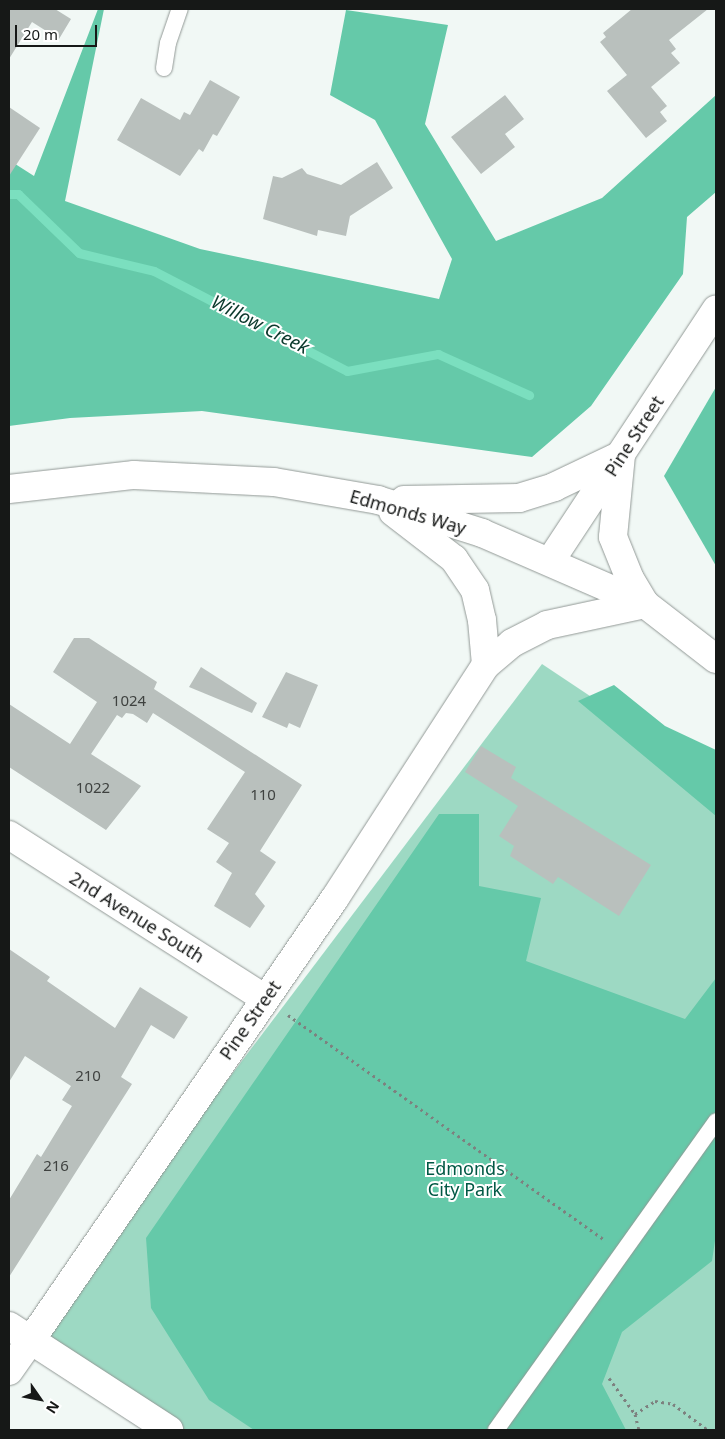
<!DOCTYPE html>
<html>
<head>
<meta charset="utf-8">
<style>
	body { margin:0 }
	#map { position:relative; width:725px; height:1439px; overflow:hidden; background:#f1f8f5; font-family:"Noto Sans",sans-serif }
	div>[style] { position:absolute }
	.green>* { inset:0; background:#9dd9c3 }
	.forest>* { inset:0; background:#65c9a9 }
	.stream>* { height:9px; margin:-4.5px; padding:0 4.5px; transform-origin:4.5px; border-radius:4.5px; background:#7bdfbf }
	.building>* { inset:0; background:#b9c0bd }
	.path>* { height:3px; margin-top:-1.5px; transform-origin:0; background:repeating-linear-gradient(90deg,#7d817f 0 2.5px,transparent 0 6.5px) }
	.roads { filter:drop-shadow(0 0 1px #929996) drop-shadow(0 0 1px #929996) }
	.service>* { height:16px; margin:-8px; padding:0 8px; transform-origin:8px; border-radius:8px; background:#fff }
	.minor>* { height:28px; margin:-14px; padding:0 14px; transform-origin:14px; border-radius:14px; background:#fff }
	.tertiary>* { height:28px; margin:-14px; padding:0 14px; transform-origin:14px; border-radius:14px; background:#fff }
	.primary>* { height:28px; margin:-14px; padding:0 14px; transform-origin:14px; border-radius:14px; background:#fff }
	span { translate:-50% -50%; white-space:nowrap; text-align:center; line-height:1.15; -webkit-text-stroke:4px #fff; paint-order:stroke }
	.number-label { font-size:15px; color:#3f4240 }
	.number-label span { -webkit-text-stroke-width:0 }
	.street-label { font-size:18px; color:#161817 }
	.park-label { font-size:18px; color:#005844 }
	.water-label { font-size:19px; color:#0b392c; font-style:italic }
	.frame { position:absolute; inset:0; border:10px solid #161817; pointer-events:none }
	.north { position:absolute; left:15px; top:1374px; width:50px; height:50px; -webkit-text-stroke:4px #fff; paint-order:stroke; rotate:123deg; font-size:14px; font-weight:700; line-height:20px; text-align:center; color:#161817 }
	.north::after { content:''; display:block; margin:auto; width:18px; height:22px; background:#161817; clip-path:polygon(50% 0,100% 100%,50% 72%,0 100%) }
	.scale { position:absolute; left:15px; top:25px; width:82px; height:22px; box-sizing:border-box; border:2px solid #161817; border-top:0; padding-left:6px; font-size:15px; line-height:18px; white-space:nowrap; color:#161817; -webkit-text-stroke:4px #fff; paint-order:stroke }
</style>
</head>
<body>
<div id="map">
	<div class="green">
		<div style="clip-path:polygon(542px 664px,716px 780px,716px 1430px,171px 1430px,31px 1340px)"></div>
	</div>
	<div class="forest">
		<div style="clip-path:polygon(98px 9px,104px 9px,65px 201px,200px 249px,439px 299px,452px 259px,375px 120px,330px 95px,346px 10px,448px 25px,425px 124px,496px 241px,602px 198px,716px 95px,716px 192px,687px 217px,683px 274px,591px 406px,532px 457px,202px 411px,70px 418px,9px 426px,9px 160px,34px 176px)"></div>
		<div style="clip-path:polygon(716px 387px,716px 566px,664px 476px)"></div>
		<div style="clip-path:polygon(614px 685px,665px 726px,716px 750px,716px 816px,578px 701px)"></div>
		<div style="clip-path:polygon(439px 814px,479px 814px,479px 886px,541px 898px,526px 961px,685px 1019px,716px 978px,716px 1234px,712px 1261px,622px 1332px,602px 1384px,626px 1430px,254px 1430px,209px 1400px,151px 1308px,146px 1238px)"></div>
	</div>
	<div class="stream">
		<div style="left:9px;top:194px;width:9px"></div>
		<div style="left:18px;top:194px;width:85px;rotate:44deg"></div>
		<div style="left:79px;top:253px;width:77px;rotate:13.5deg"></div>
		<div style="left:154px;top:271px;width:217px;rotate:27.4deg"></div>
		<div style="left:347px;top:371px;width:93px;rotate:-10.6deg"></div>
		<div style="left:438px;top:354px;width:100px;rotate:24.3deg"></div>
	</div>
	<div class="building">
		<div style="clip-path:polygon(9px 9px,55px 9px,71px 19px,59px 39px,32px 22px,9px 59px)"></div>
		<div style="clip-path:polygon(632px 9px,708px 9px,669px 40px,676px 49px,671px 53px,680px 63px,651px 87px,667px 106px,660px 112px,667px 121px,646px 138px,607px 91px,627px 75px,600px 42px,606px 37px,603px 33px)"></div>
		<div style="clip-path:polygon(210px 80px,240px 97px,217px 136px,213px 134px,203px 152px,199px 149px,180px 176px,117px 140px,141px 98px,180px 120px,184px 112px,190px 115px)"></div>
		<div style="clip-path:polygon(505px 95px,524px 119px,505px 134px,515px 147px,481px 174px,451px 137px)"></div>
		<div style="clip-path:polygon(9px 107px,40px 128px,9px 176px)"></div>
		<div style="clip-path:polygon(377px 162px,393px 188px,350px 216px,346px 236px,318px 230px,317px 236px,263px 219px,273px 176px,282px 178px,302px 168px,307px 174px,341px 185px)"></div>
		<div style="clip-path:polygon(74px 638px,89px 638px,157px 682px,154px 689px,302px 785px,260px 851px,276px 862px,255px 894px,265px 906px,250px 928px,214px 906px,232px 873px,216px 862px,229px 843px,207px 829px,245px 772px,153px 713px,147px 723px,133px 714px,126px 713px,122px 718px,117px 715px,91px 754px,141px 786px,106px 830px,9px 767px,9px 704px,70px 744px,97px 702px,53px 672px)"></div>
		<div style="clip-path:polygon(201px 667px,257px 703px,252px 713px,189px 687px)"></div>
		<div style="clip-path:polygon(286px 672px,318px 685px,300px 728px,289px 723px,287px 728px,262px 717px)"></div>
		<div style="clip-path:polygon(481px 746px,516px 767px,511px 778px,651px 865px,619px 916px,558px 877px,553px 884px,510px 856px,514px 846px,499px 836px,518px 806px,465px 772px)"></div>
		<div style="clip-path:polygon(9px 949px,50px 977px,47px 981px,115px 1028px,140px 987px,188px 1017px,174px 1039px,151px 1025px,121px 1077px,132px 1084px,9px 1277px,9px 1200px,37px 1154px,41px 1157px,72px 1106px,62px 1100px,71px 1086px,25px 1056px,9px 1082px)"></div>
	</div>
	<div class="path">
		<div style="left:288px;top:1015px;width:389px;rotate:35.4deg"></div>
		<div style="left:609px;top:1378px;width:44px;rotate:54.2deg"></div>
		<div style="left:635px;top:1414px;width:16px;rotate:76deg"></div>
		<div style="left:635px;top:1414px;width:24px;rotate:-33deg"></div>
		<div style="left:655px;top:1401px;width:18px;rotate:9deg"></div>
		<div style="left:673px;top:1404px;width:44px;rotate:36.6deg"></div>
	</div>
	<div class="roads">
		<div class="service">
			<div style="left:164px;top:68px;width:25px;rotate:-81deg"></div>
			<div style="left:168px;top:43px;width:36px;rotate:-71deg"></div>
			<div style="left:496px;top:1430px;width:379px;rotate:-54.5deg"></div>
		</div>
		<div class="minor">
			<div style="left:551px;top:560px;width:300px;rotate:-56.6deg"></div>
			<div style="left:9px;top:835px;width:304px;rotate:32.6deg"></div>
			<div style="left:9px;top:1371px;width:38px;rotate:-55deg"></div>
		</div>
		<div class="tertiary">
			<div style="left:9px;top:1326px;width:191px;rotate:33deg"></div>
			<div style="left:31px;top:1340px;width:536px;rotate:-55.48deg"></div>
			<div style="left:335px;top:898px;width:278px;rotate:-57.1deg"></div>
		</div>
		<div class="primary">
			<div style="left:621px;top:455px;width:82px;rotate:95.6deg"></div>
			<div style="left:613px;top:537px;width:45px;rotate:68deg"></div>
			<div style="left:630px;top:579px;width:29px;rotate:59deg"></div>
			<div style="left:9px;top:489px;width:126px;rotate:-6.4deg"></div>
			<div style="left:134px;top:475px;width:140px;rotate:2.9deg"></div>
			<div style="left:274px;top:482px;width:106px;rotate:9.8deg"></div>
			<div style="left:378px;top:500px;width:109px;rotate:17.6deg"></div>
			<div style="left:482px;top:533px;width:178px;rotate:23.5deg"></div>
			<div style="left:645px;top:604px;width:90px;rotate:37.8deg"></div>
			<div style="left:404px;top:500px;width:115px;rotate:-1deg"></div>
			<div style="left:519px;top:498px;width:37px;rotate:-17deg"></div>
			<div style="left:554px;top:487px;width:74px;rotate:-25.5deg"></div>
			<div style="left:393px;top:512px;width:77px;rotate:37.6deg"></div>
			<div style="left:454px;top:559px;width:37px;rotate:56deg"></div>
			<div style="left:475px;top:590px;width:31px;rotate:77deg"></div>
			<div style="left:482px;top:620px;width:45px;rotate:84.9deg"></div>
			<div style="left:486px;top:665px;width:34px;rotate:-40deg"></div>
			<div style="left:512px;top:643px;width:39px;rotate:-27deg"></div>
			<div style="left:547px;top:625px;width:100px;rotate:-12.1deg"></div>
		</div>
	</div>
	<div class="number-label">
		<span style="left:129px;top:701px">1024</span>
		<span style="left:93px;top:788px">1022</span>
		<span style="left:263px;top:795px">110</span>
		<span style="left:88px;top:1076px">210</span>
		<span style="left:56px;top:1166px">216</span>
	</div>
	<div class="street-label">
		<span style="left:634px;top:436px;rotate:-57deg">Pine Street</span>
		<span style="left:408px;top:512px;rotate:16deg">Edmonds Way</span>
		<span style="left:137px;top:917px;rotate:32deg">2nd Avenue South</span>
		<span style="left:250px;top:1020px;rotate:-55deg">Pine Street</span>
	</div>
	<div class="park-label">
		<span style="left:465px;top:1179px">Edmonds<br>City Park</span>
	</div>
	<div class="water-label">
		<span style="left:260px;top:325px;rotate:27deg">Willow Creek</span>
	</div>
	<div class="frame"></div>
	<div class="north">N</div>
	<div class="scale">20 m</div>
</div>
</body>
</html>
